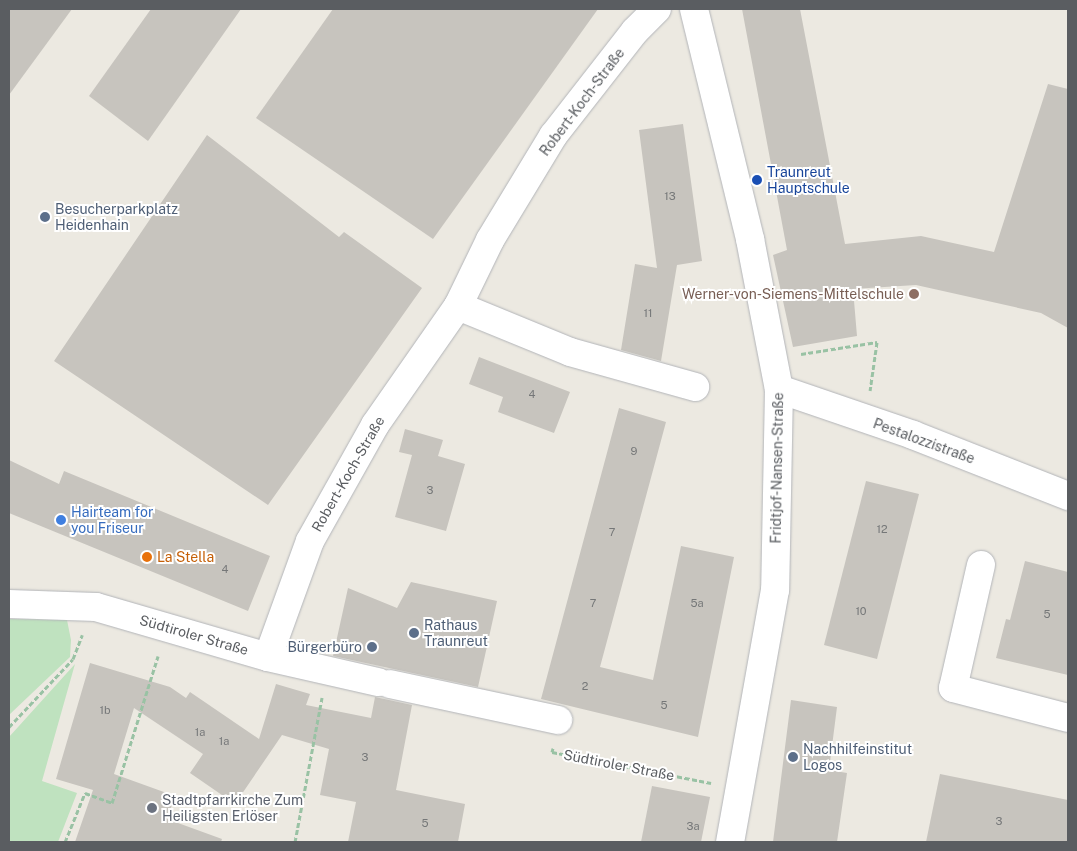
<!DOCTYPE html>
<html>
<head>
<meta charset="utf-8">
<style>
	body { margin:0 }
	#map { position:relative; width:1077px; height:851px; overflow:hidden; background:#ece9e1; font-family:"Public Sans",sans-serif }
	div>[style] { position:absolute }
	.green>* { inset:0; background:#bfe2bf }
	.building>* { inset:0; background:#c7c4be }
	.path>* { height:3px; margin-top:-1.5px; transform-origin:0; background:repeating-linear-gradient(90deg,#99c2a4 0 5px,transparent 0 7.5px) }
	.roads { filter:drop-shadow(0 0 1px #b2b4b8) drop-shadow(0 0 1px #b2b4b8) }
	.minor>* { height:28px; margin:-14px; padding:0 14px; transform-origin:14px; border-radius:14px; background:#fff }
	.dots>* { width:14px; height:14px; translate:-50% -50%; box-sizing:border-box; border:2px solid #fff; border-radius:50% }
	span { translate:-50% -50%; white-space:nowrap; text-align:center; line-height:1.15; -webkit-text-stroke:4px #fff; paint-order:stroke }
	.number-label { font-size:11px; color:#757778 }
	.number-label span { -webkit-text-stroke-width:0 }
	.street-label { font-size:14px; color:#5a5d61 }
	.transit-label { font-size:14px; color:#164399 }
	.left { translate:0 -50%; text-align:left }
	.service-label { font-size:14px; color:#4e5e75 }
	.right { translate:-100% -50%; text-align:right }
	.education-label { font-size:14px; color:#785e54 }
	.shop-label { font-size:14px; color:#366cbe }
	.food-label { font-size:14px; color:#c56008 }
	.worship-label { font-size:14px; color:#5b616d }
	.frame { position:absolute; inset:0; border:10px solid #5a5d61; pointer-events:none }
</style>
</head>
<body>
<div id="map">
	<div class="green">
		<div style="clip-path:polygon(9px 619px,67px 620px,71px 640px,70px 657px,9px 715px)"></div>
		<div style="clip-path:polygon(75px 664px,42px 781px,77px 793px,58px 842px,9px 842px,9px 737px)"></div>
	</div>
	<div class="building">
		<div style="clip-path:polygon(9px 9px,72px 9px,9px 95px)"></div>
		<div style="clip-path:polygon(151px 9px,241px 9px,148px 141px,89px 96px)"></div>
		<div style="clip-path:polygon(333px 9px,598px 9px,433px 239px,256px 118px)"></div>
		<div style="clip-path:polygon(742px 9px,800px 9px,845px 244px,921px 236px,994px 252px,1048px 84px,1068px 89px,1068px 328px,1041px 313px,916px 285px,853px 289px,857px 336px,793px 347px,773px 255px,787px 250px)"></div>
		<div style="clip-path:polygon(683px 124px,702px 261px,677px 265px,661px 361px,621px 350px,635px 264px,657px 268px,639px 130px)"></div>
		<div style="clip-path:polygon(207px 135px,339px 237px,344px 232px,422px 288px,268px 505px,54px 361px)"></div>
		<div style="clip-path:polygon(479px 357px,570px 392px,554px 433px,498px 412px,503px 397px,469px 384px)"></div>
		<div style="clip-path:polygon(619px 408px,666px 422px,600px 667px,653px 680px,681px 546px,734px 557px,698px 737px,541px 699px)"></div>
		<div style="clip-path:polygon(405px 429px,443px 440px,438px 456px,465px 464px,446px 531px,395px 517px,412px 455px,399px 452px)"></div>
		<div style="clip-path:polygon(9px 460px,59px 484px,64px 471px,270px 556px,248px 611px,9px 513px)"></div>
		<div style="clip-path:polygon(866px 481px,919px 494px,877px 659px,824px 645px)"></div>
		<div style="clip-path:polygon(1025px 561px,1068px 572px,1068px 675px,996px 658px,1006px 619px,1010px 620px)"></div>
		<div style="clip-path:polygon(411px 582px,497px 601px,478px 687px,333px 656px,348px 588px,397px 608px)"></div>
		<div style="clip-path:polygon(90px 663px,170px 687px,186px 698px,190px 692px,259px 739px,276px 684px,310px 694px,306px 705px,371px 718px,375px 697px,412px 705px,396px 790px,465px 804px,458px 842px,348px 842px,356px 802px,320px 795px,329px 749px,282px 735px,235px 804px,190px 773px,203px 754px,134px 708px,114px 774px,175px 796px,167px 819px,222px 839px,221px 842px,75px 842px,93px 790px,56px 779px)"></div>
		<div style="clip-path:polygon(791px 700px,837px 707px,829px 770px,847px 773px,837px 842px,773px 842px)"></div>
		<div style="clip-path:polygon(940px 774px,1068px 800px,1068px 842px,926px 842px)"></div>
		<div style="clip-path:polygon(652px 786px,710px 797px,701px 842px,641px 842px)"></div>
	</div>
	<div class="path">
		<div style="left:801px;top:354px;width:77px;rotate:-9deg"></div>
		<div style="left:877px;top:342px;width:49px;rotate:98.1deg"></div>
		<div style="left:9px;top:727px;width:93px;rotate:-46.7deg"></div>
		<div style="left:73px;top:659px;width:26px;rotate:-69deg"></div>
		<div style="left:553px;top:748px;width:4px;rotate:104deg"></div>
		<div style="left:552px;top:752px;width:162px;rotate:11deg"></div>
		<div style="left:65px;top:842px;width:53px;rotate:-67.8deg"></div>
		<div style="left:85px;top:793px;width:29px;rotate:20deg"></div>
		<div style="left:112px;top:803px;width:154px;rotate:-72.6deg"></div>
		<div style="left:295px;top:842px;width:147px;rotate:-79.4deg"></div>
	</div>
	<div class="roads">
		<div class="minor">
			<div style="left:694px;top:9px;width:237px;rotate:76.3deg"></div>
			<div style="left:750px;top:239px;width:153px;rotate:79.1deg"></div>
			<div style="left:779px;top:389px;width:201px;rotate:91.1deg"></div>
			<div style="left:775px;top:590px;width:256px;rotate:100.1deg"></div>
			<div style="left:458px;top:306px;width:73px;rotate:-64.1deg"></div>
			<div style="left:490px;top:240px;width:122px;rotate:-58.8deg"></div>
			<div style="left:553px;top:136px;width:133px;rotate:-52deg"></div>
			<div style="left:635px;top:31px;width:31px;rotate:-45deg"></div>
			<div style="left:779px;top:389px;width:142px;rotate:18.9deg"></div>
			<div style="left:913px;top:435px;width:167px;rotate:21.5deg"></div>
			<div style="left:981px;top:565px;width:126px;rotate:102.8deg"></div>
			<div style="left:953px;top:688px;width:119px;rotate:14.6deg"></div>
			<div style="left:9px;top:604px;width:87px;rotate:2deg"></div>
			<div style="left:96px;top:607px;width:179px;rotate:16.2deg"></div>
			<div style="left:268px;top:657px;width:113px;rotate:12.8deg"></div>
			<div style="left:268px;top:657px;width:123px;rotate:-70.1deg"></div>
			<div style="left:310px;top:541px;width:133px;rotate:-60.7deg"></div>
			<div style="left:375px;top:425px;width:145px;rotate:-55.1deg"></div>
			<div style="left:458px;top:306px;width:121px;rotate:22.3deg"></div>
			<div style="left:570px;top:352px;width:130px;rotate:15.6deg"></div>
			<div style="left:390px;top:684px;width:172px;rotate:12.1deg"></div>
		</div>
	</div>
	<div class="dots">
		<div style="left:757px;top:180px;background:#1a4fb4"></div>
		<div style="left:45px;top:217px;background:#5c6f8a"></div>
		<div style="left:914px;top:294px;background:#8d6e63"></div>
		<div style="left:61px;top:520px;background:#3f7fe0"></div>
		<div style="left:147px;top:557px;background:#e8710a"></div>
		<div style="left:414px;top:633px;background:#5c6f8a"></div>
		<div style="left:372px;top:647px;background:#5c6f8a"></div>
		<div style="left:793px;top:757px;background:#5c6f8a"></div>
		<div style="left:152px;top:808px;background:#6b7280"></div>
	</div>
	<div class="number-label">
		<span style="left:670px;top:196px">13</span>
		<span style="left:648px;top:313px">11</span>
		<span style="left:532px;top:394px">4</span>
		<span style="left:634px;top:451px">9</span>
		<span style="left:430px;top:490px">3</span>
		<span style="left:882px;top:529px">12</span>
		<span style="left:612px;top:532px">7</span>
		<span style="left:225px;top:569px">4</span>
		<span style="left:593px;top:603px">7</span>
		<span style="left:697px;top:603px">5a</span>
		<span style="left:861px;top:611px">10</span>
		<span style="left:1047px;top:614px">5</span>
		<span style="left:585px;top:686px">2</span>
		<span style="left:664px;top:705px">5</span>
		<span style="left:105px;top:710px">1b</span>
		<span style="left:200px;top:732px">1a</span>
		<span style="left:224px;top:741px">1a</span>
		<span style="left:365px;top:757px">3</span>
		<span style="left:999px;top:821px">3</span>
		<span style="left:425px;top:823px">5</span>
		<span style="left:693px;top:826px">3a</span>
	</div>
	<div class="street-label">
		<span style="left:582px;top:102px;rotate:-53deg">Robert-Koch-Straße</span>
		<span style="left:924px;top:441px;rotate:20deg">Pestalozzistraße</span>
		<span style="left:777px;top:468px;rotate:-89deg">Fridtjof-Nansen-Straße</span>
		<span style="left:348px;top:474px;rotate:-60deg">Robert-Koch-Straße</span>
		<span style="left:194px;top:635px;rotate:16deg">Südtiroler Straße</span>
		<span style="left:619px;top:765px;rotate:11deg">Südtiroler Straße</span>
	</div>
	<div class="transit-label">
		<span class="left" style="left:767px;top:180px">Traunreut<br>Hauptschule</span>
	</div>
	<div class="service-label">
		<span class="left" style="left:55px;top:217px">Besucherparkplatz<br>Heidenhain</span>
		<span class="left" style="left:424px;top:633px">Rathaus<br>Traunreut</span>
		<span class="right" style="left:362px;top:647px">Bürgerbüro</span>
		<span class="left" style="left:803px;top:757px">Nachhilfeinstitut<br>Logos</span>
	</div>
	<div class="education-label">
		<span class="right" style="left:904px;top:294px">Werner-von-Siemens-Mittelschule</span>
	</div>
	<div class="shop-label">
		<span class="left" style="left:71px;top:520px">Hairteam for<br>you Friseur</span>
	</div>
	<div class="food-label">
		<span class="left" style="left:157px;top:557px">La Stella</span>
	</div>
	<div class="worship-label">
		<span class="left" style="left:162px;top:808px">Stadtpfarrkirche Zum<br>Heiligsten Erlöser</span>
	</div>
	<div class="frame"></div>
</div>
</body>
</html>
